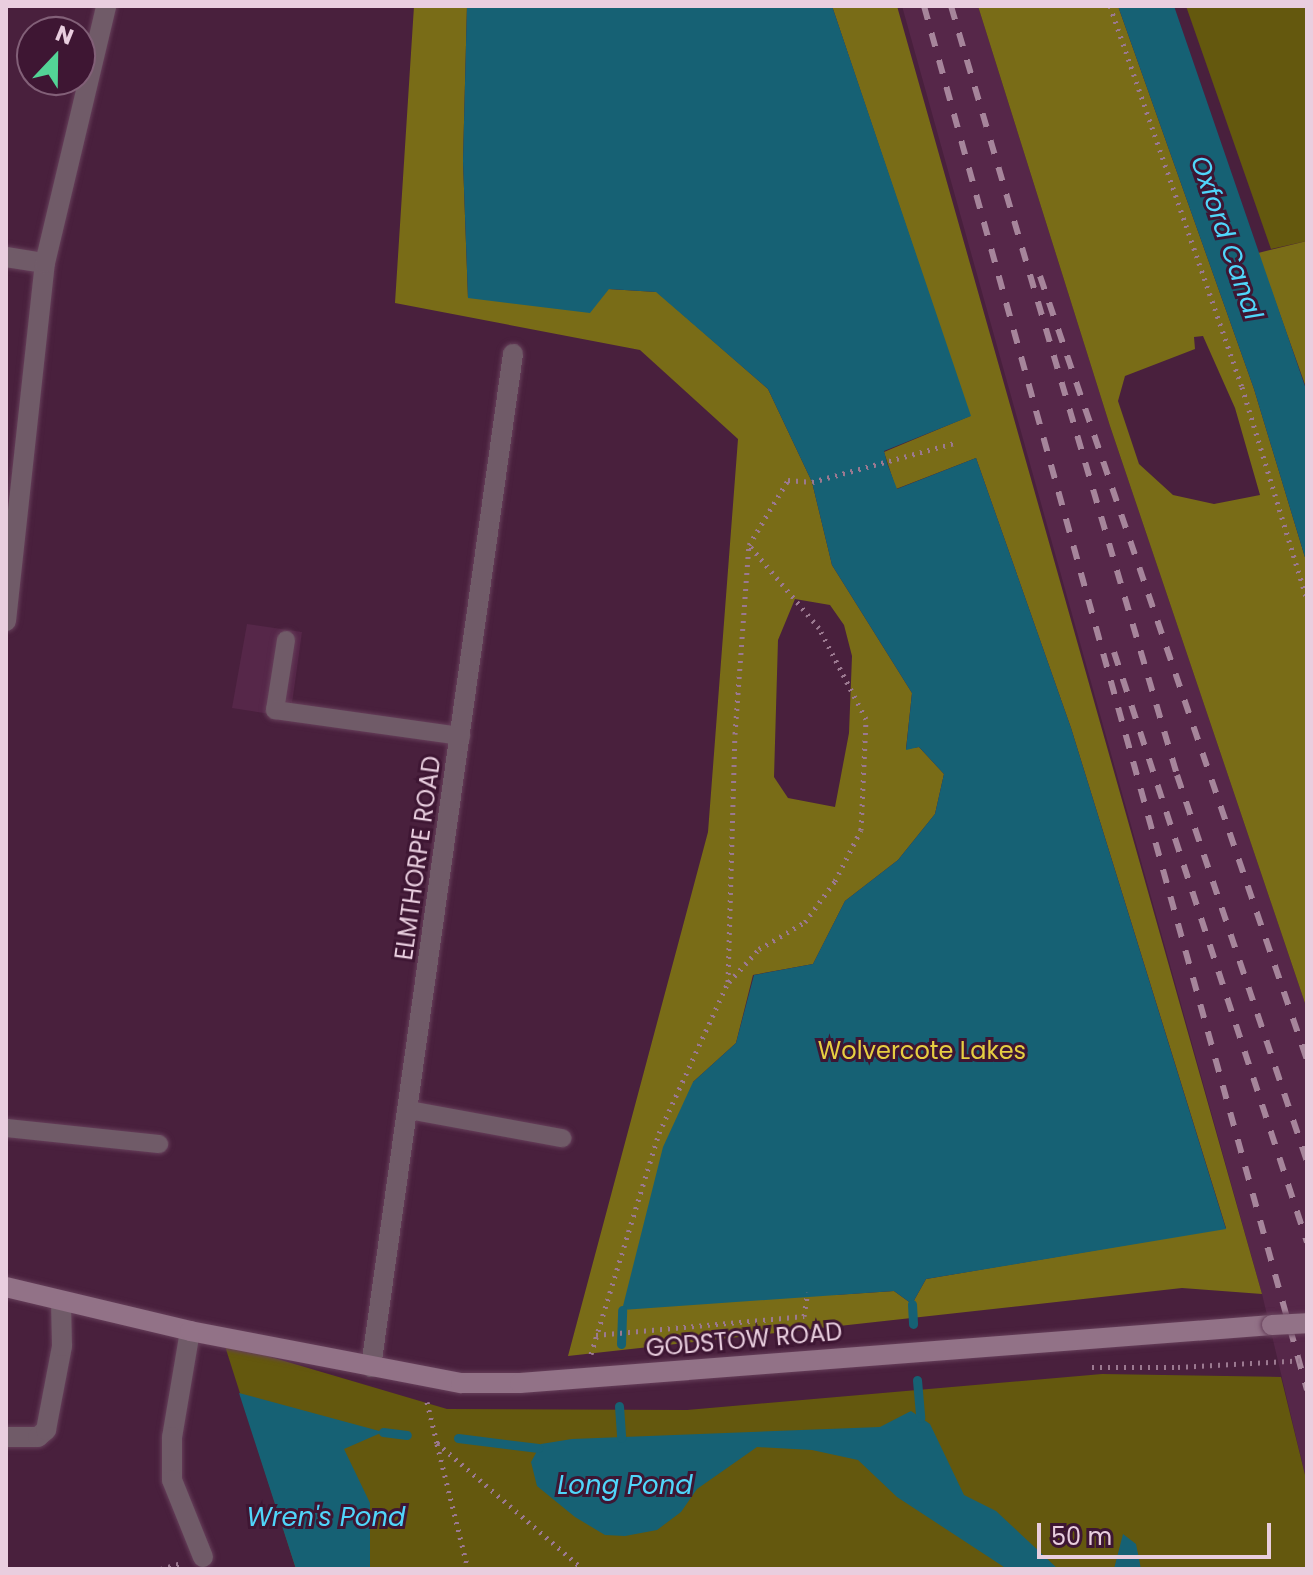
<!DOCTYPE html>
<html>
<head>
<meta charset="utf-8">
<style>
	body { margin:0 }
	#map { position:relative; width:1313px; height:1575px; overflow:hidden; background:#49203d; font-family:Poppins,sans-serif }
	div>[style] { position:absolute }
	.built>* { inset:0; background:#562749 }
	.green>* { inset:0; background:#64580e }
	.forest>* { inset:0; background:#796c17 }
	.water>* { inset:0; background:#166174 }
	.stream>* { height:9px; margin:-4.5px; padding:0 4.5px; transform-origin:4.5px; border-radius:4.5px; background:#166174 }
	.path>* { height:5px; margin-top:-2.5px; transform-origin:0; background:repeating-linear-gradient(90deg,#9b7990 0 2px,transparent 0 8px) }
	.roads { filter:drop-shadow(0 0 2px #663f5a) drop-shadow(0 0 2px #663f5a) }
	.lane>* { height:18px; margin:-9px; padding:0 9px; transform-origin:9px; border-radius:9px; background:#705b68 }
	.street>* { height:20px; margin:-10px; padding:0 10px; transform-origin:10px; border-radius:10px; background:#705b68 }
	.secondary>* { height:20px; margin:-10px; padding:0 10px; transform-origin:10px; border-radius:10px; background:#927287 }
	.rail>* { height:6px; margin-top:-3px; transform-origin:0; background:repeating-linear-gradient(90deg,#a6859b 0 14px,transparent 0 28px) }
	.path-bridge>* { height:5px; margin-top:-2.5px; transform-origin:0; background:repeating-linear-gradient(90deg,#9b7990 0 2px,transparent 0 8px) }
	.bridges { filter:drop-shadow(0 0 2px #663f5a) drop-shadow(0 0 2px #663f5a) }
	.secondary-bridge>* { height:20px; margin:-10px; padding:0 10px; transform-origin:10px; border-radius:10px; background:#927287 }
	span { translate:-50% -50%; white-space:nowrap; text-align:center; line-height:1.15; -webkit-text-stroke:6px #3e1633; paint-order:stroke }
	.street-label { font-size:24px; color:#e9cedf }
	.park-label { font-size:24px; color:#e6ce41 }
	.water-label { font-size:26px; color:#50d6fa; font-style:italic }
	.frame { position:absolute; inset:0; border:8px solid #e9cedf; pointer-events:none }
	.north { position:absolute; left:16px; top:16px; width:80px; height:80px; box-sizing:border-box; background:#3e1633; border:2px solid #826078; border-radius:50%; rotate:22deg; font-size:22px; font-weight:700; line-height:32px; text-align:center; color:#e9cedf }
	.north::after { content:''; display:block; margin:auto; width:28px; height:36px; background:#53d396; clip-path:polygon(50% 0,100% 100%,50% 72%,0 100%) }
	.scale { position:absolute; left:1037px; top:1523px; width:234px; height:36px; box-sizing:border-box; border:4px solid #e9cedf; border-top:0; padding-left:10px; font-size:24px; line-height:28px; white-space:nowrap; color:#e9cedf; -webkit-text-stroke:6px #3e1633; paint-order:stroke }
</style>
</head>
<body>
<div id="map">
	<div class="built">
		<div style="clip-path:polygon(902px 6px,978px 6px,1110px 426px,1307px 1009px,1307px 1483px,1262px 1294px)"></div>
		<div style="clip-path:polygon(247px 624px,302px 632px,290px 717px,232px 708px)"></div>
	</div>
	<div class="green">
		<div style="clip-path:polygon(1186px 6px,1307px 6px,1307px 241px,1271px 249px)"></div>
		<div style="clip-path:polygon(224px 1343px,447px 1409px,687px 1410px,1102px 1374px,1281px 1377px,1307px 1483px,1307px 1569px,296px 1569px)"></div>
	</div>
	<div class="forest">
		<div style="clip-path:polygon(evenodd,414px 6px,467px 6px,463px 161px,468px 298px,608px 289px,657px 292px,768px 389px,812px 482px,832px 565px,912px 693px,906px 749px,919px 747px,944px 774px,935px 814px,898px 860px,845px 901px,813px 964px,753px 975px,736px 1043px,693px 1082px,834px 1295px,894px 1291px,912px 1304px,926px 1279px,1226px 1228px,1071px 728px,976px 458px,896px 489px,884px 452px,970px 416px,832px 6px,897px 6px,1262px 1294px,1182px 1288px,568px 1356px,708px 832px,738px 439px,640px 350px,395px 303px,414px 6px,795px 599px,830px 605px,844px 625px,852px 656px,849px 733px,835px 807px,788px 798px,774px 777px,778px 640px,795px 599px)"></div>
		<div style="clip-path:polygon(evenodd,978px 6px,1118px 6px,1254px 389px,1307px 564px,1307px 1009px,1110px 426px,978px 6px,1203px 336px,1235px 408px,1260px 495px,1214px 504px,1173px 495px,1139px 464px,1118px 401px,1125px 376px,1195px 349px,1194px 337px,1203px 336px)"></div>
		<div style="clip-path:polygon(1307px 241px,1307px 390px,1258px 253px)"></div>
	</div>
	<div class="water">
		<div style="clip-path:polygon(467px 6px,832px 6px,971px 416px,884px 451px,887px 463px,897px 489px,976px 458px,1071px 728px,1226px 1229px,926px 1279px,912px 1304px,894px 1291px,622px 1310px,663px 1147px,693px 1082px,736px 1043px,754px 975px,813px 964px,845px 901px,898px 860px,935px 814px,944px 774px,919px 747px,906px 750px,912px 693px,832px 565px,812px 482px,768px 389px,656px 292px,609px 289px,590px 313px,468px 298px,463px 161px)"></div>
		<div style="clip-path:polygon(1118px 6px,1174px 6px,1307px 392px,1307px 564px,1254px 389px)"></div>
		<div style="clip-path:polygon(239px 1393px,383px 1432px,344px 1449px,370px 1503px,370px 1569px,296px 1569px)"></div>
		<div style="clip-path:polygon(911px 1411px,930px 1424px,964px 1495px,996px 1511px,1058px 1569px,1007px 1569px,897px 1497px,858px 1460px,812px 1450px,757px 1447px,697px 1489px,681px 1512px,657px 1530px,625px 1536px,605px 1535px,575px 1517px,537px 1486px,531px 1462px,541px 1444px,572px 1439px,880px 1427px)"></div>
		<div style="clip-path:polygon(1123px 1534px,1136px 1544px,1141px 1569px,1114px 1569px)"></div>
	</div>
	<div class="stream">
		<div style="left:912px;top:1304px;width:20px;rotate:87deg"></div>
		<div style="left:621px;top:1344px;width:34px;rotate:-88deg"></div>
		<div style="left:917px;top:1380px;width:38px;rotate:85deg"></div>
		<div style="left:619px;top:1406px;width:32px;rotate:86deg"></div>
		<div style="left:383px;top:1432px;width:24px;rotate:7deg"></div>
		<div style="left:458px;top:1438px;width:81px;rotate:7.1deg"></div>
	</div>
	<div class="path">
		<div style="left:1110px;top:6px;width:403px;rotate:70.9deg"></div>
		<div style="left:1242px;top:387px;width:223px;rotate:73deg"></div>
		<div style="left:729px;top:982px;width:45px;rotate:-47.7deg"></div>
		<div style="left:759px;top:949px;width:53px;rotate:-30.4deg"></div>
		<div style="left:805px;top:922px;width:51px;rotate:-53.8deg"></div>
		<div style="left:835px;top:881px;width:57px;rotate:-63deg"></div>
		<div style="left:861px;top:830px;width:111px;rotate:-87.4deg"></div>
		<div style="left:866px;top:719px;width:102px;rotate:-117.3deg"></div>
		<div style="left:819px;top:628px;width:109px;rotate:-130.1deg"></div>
		<div style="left:749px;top:545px;width:76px;rotate:-59deg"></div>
		<div style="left:788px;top:480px;width:24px;rotate:5deg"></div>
		<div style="left:812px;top:482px;width:151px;rotate:-15.3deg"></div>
		<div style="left:596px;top:1335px;width:209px;rotate:-5.2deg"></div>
		<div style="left:804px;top:1316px;width:24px;rotate:-81deg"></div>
		<div style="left:591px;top:1354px;width:231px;rotate:-72.9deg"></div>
		<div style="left:659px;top:1133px;width:166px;rotate:-65.4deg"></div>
		<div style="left:728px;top:982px;width:248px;rotate:-88.4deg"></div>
		<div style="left:735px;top:734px;width:190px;rotate:-85.8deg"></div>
		<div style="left:1092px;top:1367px;width:86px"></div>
		<div style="left:427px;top:1402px;width:42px;rotate:76.3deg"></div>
		<div style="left:437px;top:1443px;width:193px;rotate:40.8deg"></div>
		<div style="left:437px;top:1444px;width:129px;rotate:76.1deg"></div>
		<div style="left:161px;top:1569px;width:19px;rotate:-16deg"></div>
	</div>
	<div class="roads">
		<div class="lane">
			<div style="left:286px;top:640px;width:71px;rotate:98.9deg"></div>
			<div style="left:275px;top:710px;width:188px;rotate:8deg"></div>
			<div style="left:409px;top:1110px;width:156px;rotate:10.4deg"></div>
			<div style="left:6px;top:1128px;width:154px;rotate:6deg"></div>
		</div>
		<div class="street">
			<div style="left:6px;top:257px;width:39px;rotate:9deg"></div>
			<div style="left:6px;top:621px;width:360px;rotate:-83.8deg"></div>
			<div style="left:45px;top:263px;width:264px;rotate:-76.6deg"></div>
			<div style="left:190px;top:1331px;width:108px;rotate:99.6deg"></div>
			<div style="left:172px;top:1437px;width:43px;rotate:90deg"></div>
			<div style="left:172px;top:1480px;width:83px;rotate:68.1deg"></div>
			<div style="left:371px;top:1367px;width:1023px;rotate:-82.02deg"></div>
			<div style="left:6px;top:1437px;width:32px"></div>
			<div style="left:38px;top:1437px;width:11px;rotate:-41deg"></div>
			<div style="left:46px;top:1430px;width:86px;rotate:-79.2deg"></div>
			<div style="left:62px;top:1346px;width:45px;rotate:-91.3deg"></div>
		</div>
		<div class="secondary">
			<div style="left:6px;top:1287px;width:189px;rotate:13.4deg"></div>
			<div style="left:190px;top:1331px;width:276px;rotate:10.9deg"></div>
			<div style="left:461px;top:1383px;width:59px"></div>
			<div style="left:520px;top:1383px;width:754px;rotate:-4.41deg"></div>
		</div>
	</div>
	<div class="rail">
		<div style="left:924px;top:6px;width:1436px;rotate:74.53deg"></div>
		<div style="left:951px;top:6px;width:802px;rotate:73.62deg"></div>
		<div style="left:1177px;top:775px;width:407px;rotate:71.4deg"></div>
		<div style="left:1040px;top:276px;width:828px;rotate:71.19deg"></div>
		<div style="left:1114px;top:652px;width:621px;rotate:71.89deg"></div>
	</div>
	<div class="path-bridge">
		<div style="left:1178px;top:1367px;width:129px;rotate:-3.1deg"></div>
	</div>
	<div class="bridges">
		<div class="secondary-bridge">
			<div style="left:1272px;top:1325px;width:35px;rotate:-3deg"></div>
		</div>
	</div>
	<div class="street-label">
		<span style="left:418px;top:858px;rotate:-82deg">ELMTHORPE ROAD</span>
		<span style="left:744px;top:1340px;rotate:-5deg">GODSTOW ROAD</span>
	</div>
	<div class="park-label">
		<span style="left:922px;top:1051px">Wolvercote Lakes</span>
	</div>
	<div class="water-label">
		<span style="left:1226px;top:238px;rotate:71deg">Oxford Canal</span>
		<span style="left:625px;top:1486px">Long Pond</span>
		<span style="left:326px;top:1518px">Wren's Pond</span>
	</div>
	<div class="frame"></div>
	<div class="north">N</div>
	<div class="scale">50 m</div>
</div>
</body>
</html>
